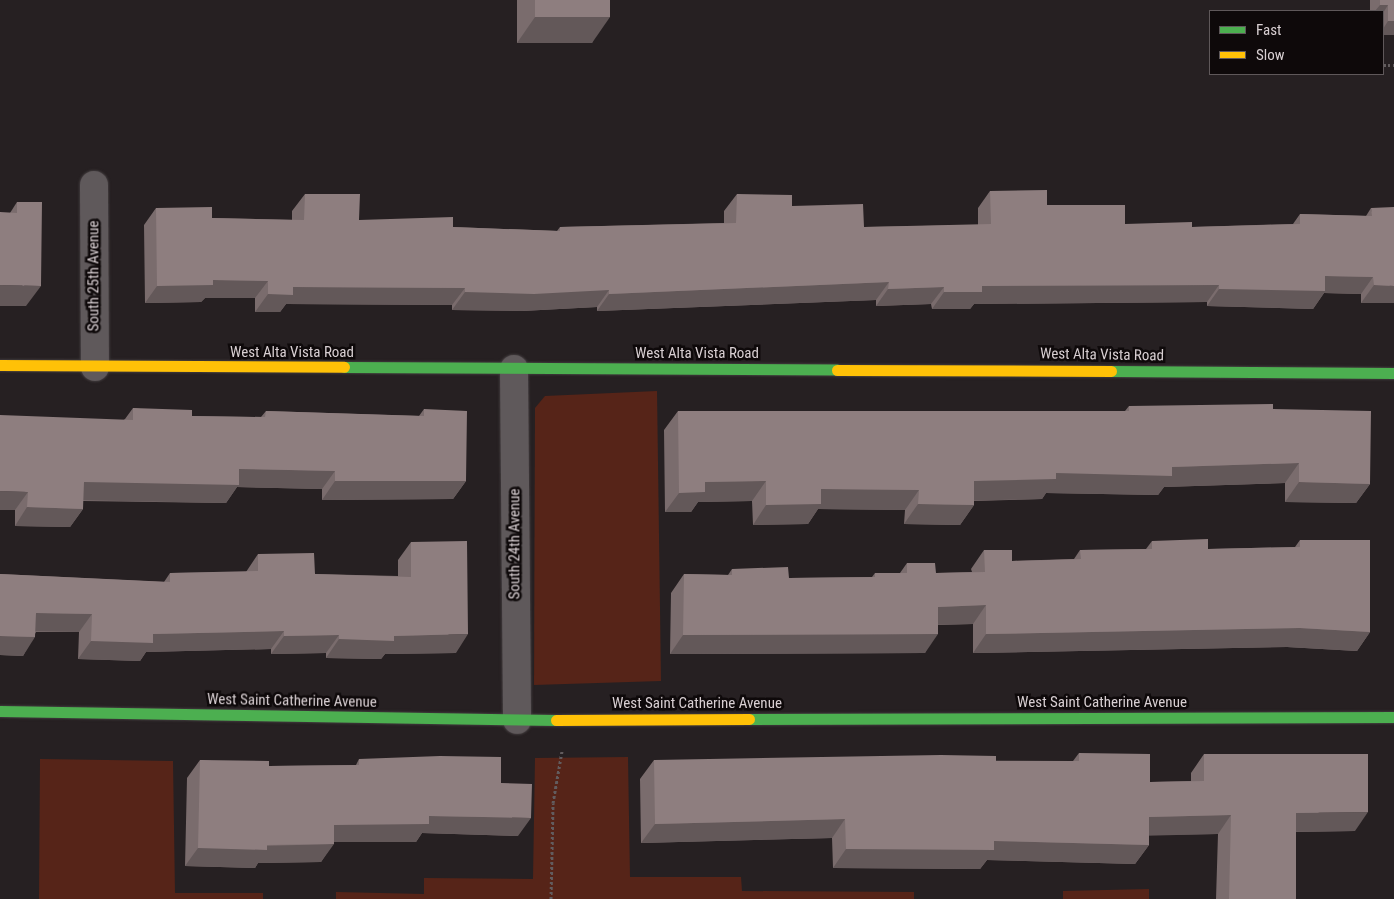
<!DOCTYPE html>
<html>
<head>
<meta charset="utf-8">
<style>
	body { margin:0 }
	#map { position:relative; width:1394px; height:899px; overflow:hidden; background:#262022; font-family:"Roboto Condensed",sans-serif }
	div>[style] { position:absolute }
	.green>* { inset:0; background:#562418 }
	.path>* { height:3px; margin-top:-1.5px; transform-origin:0; background:repeating-linear-gradient(90deg,#625c5e 0 2.5px,transparent 0 5px) }
	.roads { filter:drop-shadow(0 0 1px #433d3f) drop-shadow(0 0 1px #433d3f) }
	.street>* { height:28px; margin:-14px; padding:0 14px; transform-origin:14px; border-radius:14px; background:#5f595b }
	.fast>* { height:11px; margin:-5.5px; padding:0 5.5px; transform-origin:5.5px; border-radius:5.5px; background:#4caf50 }
	.slow>* { height:11px; margin:-5.5px; padding:0 5.5px; transform-origin:5.5px; border-radius:5.5px; background:#ffc107 }
	.wall>* { inset:0; background:#7a6c6d }
	.shaded-wall>* { inset:0; background:#635859 }
	.building>* { inset:0; background:#8e7e7f }
	span { translate:-50% -50%; white-space:nowrap; text-align:center; line-height:1.15; -webkit-text-stroke:5px #0e090a; paint-order:stroke }
	.street-label { font-size:15px; color:#d8cfd2 }
	.legend { position:absolute; left:1209px; top:10px; width:175px; height:65px; box-sizing:border-box; background:#0e090a; border:1px solid #5f585a; margin:0; padding:6px 9px; list-style:none; font-size:15px; color:#d8cfd2 }
	.legend li { display:flex; align-items:center; gap:10px; height:25px }
	.legend b { width:25px; border:1px solid #5f585a }
</style>
</head>
<body>
<div id="map">
	<div class="green">
		<div style="clip-path:polygon(657px 391px,661px 681px,534px 685px,535px 408px,545px 396px)"></div>
		<div style="clip-path:polygon(628px 757px,630px 877px,741px 877px,742px 891px,914px 892px,914px 899px,336px 899px,336px 892px,424px 894px,424px 878px,533px 879px,535px 758px)"></div>
		<div style="clip-path:polygon(40px 759px,173px 761px,175px 893px,263px 893px,263px 899px,39px 899px)"></div>
		<div style="clip-path:polygon(1149px 889px,1149px 899px,1063px 899px,1063px 891px)"></div>
	</div>
	<div class="path">
		<div style="left:1383px;top:65px;width:11px"></div>
		<div style="left:551px;top:899px;width:96px;rotate:-88.8deg"></div>
		<div style="left:553px;top:803px;width:53px;rotate:-80.2deg"></div>
	</div>
	<div class="roads">
		<div class="street">
			<div style="left:94px;top:185px;width:182px;rotate:89.7deg"></div>
			<div style="left:514px;top:369px;width:351px;rotate:89.5deg"></div>
		</div>
		<div class="fast">
			<div style="left:344px;top:367px;width:493px;rotate:0.3deg"></div>
			<div style="left:1111px;top:371px;width:283px;rotate:0.4deg"></div>
			<div style="left:0;top:711px;width:556px;rotate:0.93deg"></div>
			<div style="left:749px;top:719px;width:645px;rotate:-0.18deg"></div>
		</div>
		<div class="slow">
			<div style="left:0;top:365px;width:344px;rotate:0.3deg"></div>
			<div style="left:837px;top:370px;width:274px;rotate:0.2deg"></div>
			<div style="left:556px;top:720px;width:193px;rotate:-0.3deg"></div>
		</div>
	</div>
	<div class="wall">
		<div style="clip-path:polygon(517px 0,610px 0,592px 43px,517px 43px)"></div>
		<div style="clip-path:polygon(1370px 0,1394px 0,1394px 35px,1383px 35px,1383px 11px,1370px 11px)"></div>
		<div style="clip-path:polygon(990px 191px,1125px 224px,1192px 227px,1293px 224px,1300px 214px,1366px 216px,1371px 208px,1394px 303px,1361px 303px,1361px 294px,1324px 293px,1313px 309px,1207px 306px,1207px 302px,974px 304px,970px 309px,932px 309px,931px 304px,876px 306px,876px 300px,597px 311px,597px 307px,522px 311px,452px 310px,452px 305px,286px 304px,280px 312px,255px 312px,255px 298px,205px 298px,201px 302px,145px 303px,144px 225px,156px 208px,212px 218px,292px 220px,292px 211px,305px 194px,359px 220px,453px 227px,557px 231px,560px 227px,724px 223px,724px 211px,737px 194px,792px 206px,864px 227px,978px 225px,978px 208px)"></div>
		<div style="clip-path:polygon(17px 202px,26px 306px,10px 213px)"></div>
		<div style="clip-path:polygon(1129px 406px,1273px 409px,1370px 484px,1356px 503px,1285px 502px,1285px 483px,1164px 487px,1158px 495px,1046px 493px,1042px 499px,974px 501px,974px 505px,960px 525px,904px 524px,905px 510px,818px 509px,808px 524px,753px 525px,752px 501px,698px 502px,691px 512px,665px 512px,664px 430px,678px 411px,1125px 411px)"></div>
		<div style="clip-path:polygon(133px 408px,192px 416px,261px 417px,266px 411px,419px 416px,424px 409px,466px 481px,453px 499px,322px 500px,322px 489px,237px 487px,226px 503px,83px 501px,83px 509px,70px 527px,15px 526px,15px 510px,0 510px,125px 419px)"></div>
		<div style="clip-path:polygon(1300px 540px,1370px 632px,1357px 651px,1287px 647px,973px 653px,973px 624px,938px 625px,925px 653px,670px 654px,671px 593px,684px 574px,728px 575px,732px 569px,789px 578px,872px 577px,875px 573px,900px 573px,907px 563px,936px 573px,972px 572px,971px 569px,984px 550px,1012px 561px,1074px 559px,1080px 550px,1146px 549px,1152px 541px,1208px 549px,1295px 547px)"></div>
		<div style="clip-path:polygon(411px 542px,456px 653px,385px 654px,381px 659px,326px 658px,326px 653px,271px 654px,271px 649px,146px 652px,140px 661px,78px 659px,79px 632px,36px 632px,23px 656px,0 655px,0 574px,164px 582px,170px 573px,246px 572px,258px 554px,315px 574px,398px 576px,398px 560px)"></div>
		<div style="clip-path:polygon(1079px 753px,1150px 782px,1191px 781px,1191px 773px,1204px 754px,1355px 831px,1296px 832px,1296px 899px,1216px 899px,1218px 834px,1149px 835px,1149px 845px,1135px 864px,987px 860px,980px 869px,833px 868px,832px 838px,641px 843px,640px 779px,654px 760px,1073px 761px)"></div>
		<div style="clip-path:polygon(359px 759px,501px 783px,518px 836px,422px 833px,416px 842px,334px 842px,321px 862px,258px 863px,255px 868px,185px 866px,187px 778px,200px 760px,269px 766px,356px 765px)"></div>
	</div>
	<div class="shaded-wall">
		<div style="clip-path:polygon(1380px 5px,1388px 5px,1383px 13px,1383px 11px,1375px 11px)"></div>
		<div style="clip-path:polygon(535px 17px,610px 17px,592px 43px,517px 43px)"></div>
		<div style="clip-path:polygon(1388px 21px,1394px 21px,1394px 35px,1383px 35px,1383px 29px)"></div>
		<div style="clip-path:polygon(1325px 276px,1373px 277px,1361px 294px,1324px 293px,1313px 309px,1207px 306px,1219px 289px)"></div>
		<div style="clip-path:polygon(213px 280px,268px 281px,255px 298px,205px 298px,201px 302px,145px 303px,157px 286px)"></div>
		<div style="clip-path:polygon(889px 282px,876px 300px,597px 311px,609px 294px)"></div>
		<div style="clip-path:polygon(0 285px,41px 286px,26px 306px,0 306px)"></div>
		<div style="clip-path:polygon(1219px 285px,1207px 302px,974px 304px,970px 309px,932px 309px,944px 292px,982px 286px)"></div>
		<div style="clip-path:polygon(1374px 285px,1394px 286px,1394px 303px,1361px 303px)"></div>
		<div style="clip-path:polygon(293px 287px,465px 288px,452px 305px,286px 304px,280px 312px,255px 312px,268px 294px)"></div>
		<div style="clip-path:polygon(944px 287px,931px 304px,876px 306px,888px 289px)"></div>
		<div style="clip-path:polygon(609px 290px,597px 307px,522px 311px,452px 310px,465px 292px)"></div>
		<div style="clip-path:polygon(1299px 463px,1285px 483px,1164px 487px,1158px 495px,1046px 493px,1042px 499px,960px 501px,974px 481px,1056px 473px,1172px 467px)"></div>
		<div style="clip-path:polygon(239px 469px,335px 471px,322px 489px,237px 487px,226px 503px,71px 500px,84px 482px)"></div>
		<div style="clip-path:polygon(335px 481px,466px 481px,453px 499px,322px 500px)"></div>
		<div style="clip-path:polygon(766px 481px,752px 501px,698px 502px,691px 512px,665px 512px,679px 493px,705px 482px)"></div>
		<div style="clip-path:polygon(1299px 482px,1370px 484px,1356px 503px,1285px 502px)"></div>
		<div style="clip-path:polygon(821px 489px,919px 490px,905px 510px,818px 509px,808px 524px,753px 525px,766px 505px)"></div>
		<div style="clip-path:polygon(0 491px,28px 492px,15px 510px,0 510px)"></div>
		<div style="clip-path:polygon(918px 504px,974px 505px,960px 525px,904px 524px)"></div>
		<div style="clip-path:polygon(27px 507px,83px 509px,70px 527px,15px 526px)"></div>
		<div style="clip-path:polygon(986px 605px,973px 624px,925px 625px,938px 607px)"></div>
		<div style="clip-path:polygon(36px 613px,92px 614px,79px 632px,23px 631px)"></div>
		<div style="clip-path:polygon(1300px 628px,1370px 632px,1357px 651px,1287px 647px,973px 653px,986px 634px)"></div>
		<div style="clip-path:polygon(284px 631px,271px 649px,146px 652px,140px 661px,78px 659px,91px 641px,153px 634px)"></div>
		<div style="clip-path:polygon(468px 634px,456px 653px,385px 654px,381px 659px,326px 658px,339px 639px,394px 636px)"></div>
		<div style="clip-path:polygon(938px 634px,925px 653px,670px 654px,683px 635px)"></div>
		<div style="clip-path:polygon(339px 635px,326px 653px,271px 654px,284px 636px)"></div>
		<div style="clip-path:polygon(0 636px,35px 637px,23px 656px,0 655px)"></div>
		<div style="clip-path:polygon(1368px 812px,1355px 831px,1283px 832px,1296px 813px)"></div>
		<div style="clip-path:polygon(1231px 815px,1218px 834px,1136px 836px,1149px 817px)"></div>
		<div style="clip-path:polygon(429px 816px,531px 818px,518px 836px,422px 833px,416px 842px,321px 842px,334px 825px)"></div>
		<div style="clip-path:polygon(845px 819px,832px 838px,641px 843px,655px 824px)"></div>
		<div style="clip-path:polygon(994px 841px,1149px 845px,1135px 864px,987px 860px,980px 869px,833px 868px,846px 849px)"></div>
		<div style="clip-path:polygon(334px 844px,321px 862px,258px 863px,255px 868px,185px 866px,198px 848px)"></div>
	</div>
	<div class="building">
		<div style="clip-path:polygon(535px 0,610px 0,610px 17px,535px 17px)"></div>
		<div style="clip-path:polygon(1380px 0,1394px 0,1394px 21px,1388px 21px,1388px 5px,1380px 5px)"></div>
		<div style="clip-path:polygon(1047px 190px,1047px 205px,1125px 205px,1125px 224px,1192px 222px,1192px 227px,1300px 224px,1300px 214px,1372px 216px,1371px 208px,1394px 207px,1394px 286px,1374px 285px,1373px 277px,1325px 276px,1325px 291px,1219px 289px,1219px 285px,982px 286px,982px 292px,944px 292px,944px 287px,888px 289px,889px 282px,609px 294px,609px 290px,534px 294px,465px 292px,465px 288px,293px 287px,293px 295px,268px 294px,268px 281px,213px 280px,213px 285px,157px 286px,156px 208px,212px 207px,212px 218px,304px 220px,305px 194px,360px 194px,359px 220px,453px 217px,453px 227px,560px 231px,560px 227px,736px 223px,737px 194px,792px 195px,792px 206px,863px 204px,864px 227px,991px 224px,990px 191px)"></div>
		<div style="clip-path:polygon(17px 202px,42px 202px,41px 286px,0 285px,0 212px,17px 213px)"></div>
		<div style="clip-path:polygon(1273px 404px,1273px 409px,1371px 411px,1370px 484px,1299px 482px,1299px 463px,1172px 467px,1172px 476px,1056px 473px,1056px 479px,974px 481px,974px 505px,918px 504px,919px 490px,821px 489px,821px 504px,766px 505px,766px 481px,705px 482px,705px 492px,679px 493px,678px 411px,1129px 411px,1129px 406px)"></div>
		<div style="clip-path:polygon(133px 408px,192px 410px,192px 416px,265px 417px,266px 411px,424px 416px,424px 409px,467px 411px,466px 481px,335px 481px,335px 471px,239px 469px,239px 485px,84px 482px,83px 509px,27px 507px,28px 492px,0 491px,0 415px,133px 420px)"></div>
		<div style="clip-path:polygon(1208px 539px,1208px 549px,1300px 547px,1300px 540px,1370px 540px,1370px 632px,1300px 628px,986px 634px,986px 605px,938px 607px,938px 634px,683px 635px,684px 574px,732px 575px,732px 569px,788px 567px,789px 578px,875px 577px,875px 573px,907px 573px,907px 563px,935px 563px,936px 573px,985px 572px,984px 550px,1012px 550px,1012px 561px,1081px 559px,1080px 550px,1152px 549px,1152px 541px)"></div>
		<div style="clip-path:polygon(467px 541px,468px 634px,394px 636px,394px 641px,339px 639px,339px 635px,284px 636px,284px 631px,153px 634px,153px 643px,91px 641px,92px 614px,36px 613px,35px 637px,0 636px,0 574px,170px 582px,170px 573px,258px 571px,258px 554px,314px 553px,315px 574px,411px 577px,411px 542px)"></div>
		<div style="clip-path:polygon(1079px 753px,1150px 754px,1150px 782px,1204px 781px,1204px 754px,1368px 754px,1368px 812px,1296px 813px,1296px 899px,1229px 899px,1231px 815px,1149px 817px,1149px 845px,994px 841px,994px 850px,846px 849px,845px 819px,655px 824px,654px 760px,941px 755px,996px 756px,996px 761px,1079px 761px)"></div>
		<div style="clip-path:polygon(440px 756px,501px 757px,501px 783px,532px 784px,531px 818px,429px 816px,429px 824px,334px 825px,334px 844px,267px 845px,267px 850px,198px 848px,200px 760px,269px 761px,269px 766px,359px 765px,359px 759px)"></div>
	</div>
	<div class="street-label">
		<span style="left:94px;top:276px;rotate:-90deg">South 25th Avenue</span>
		<span style="left:292px;top:353px">West Alta Vista Road</span>
		<span style="left:697px;top:354px">West Alta Vista Road</span>
		<span style="left:1102px;top:355px;rotate:1deg">West Alta Vista Road</span>
		<span style="left:515px;top:544px;rotate:-90deg">South 24th Avenue</span>
		<span style="left:292px;top:701px;rotate:1deg">West Saint Catherine Avenue</span>
		<span style="left:1102px;top:703px">West Saint Catherine Avenue</span>
		<span style="left:697px;top:704px">West Saint Catherine Avenue</span>
	</div>
	<ul class="legend">
	<li><b style="height:6px;background:#4caf50"></b>Fast</li>
	<li><b style="height:6px;background:#ffc107"></b>Slow</li>
	</ul>
</div>
</body>
</html>
